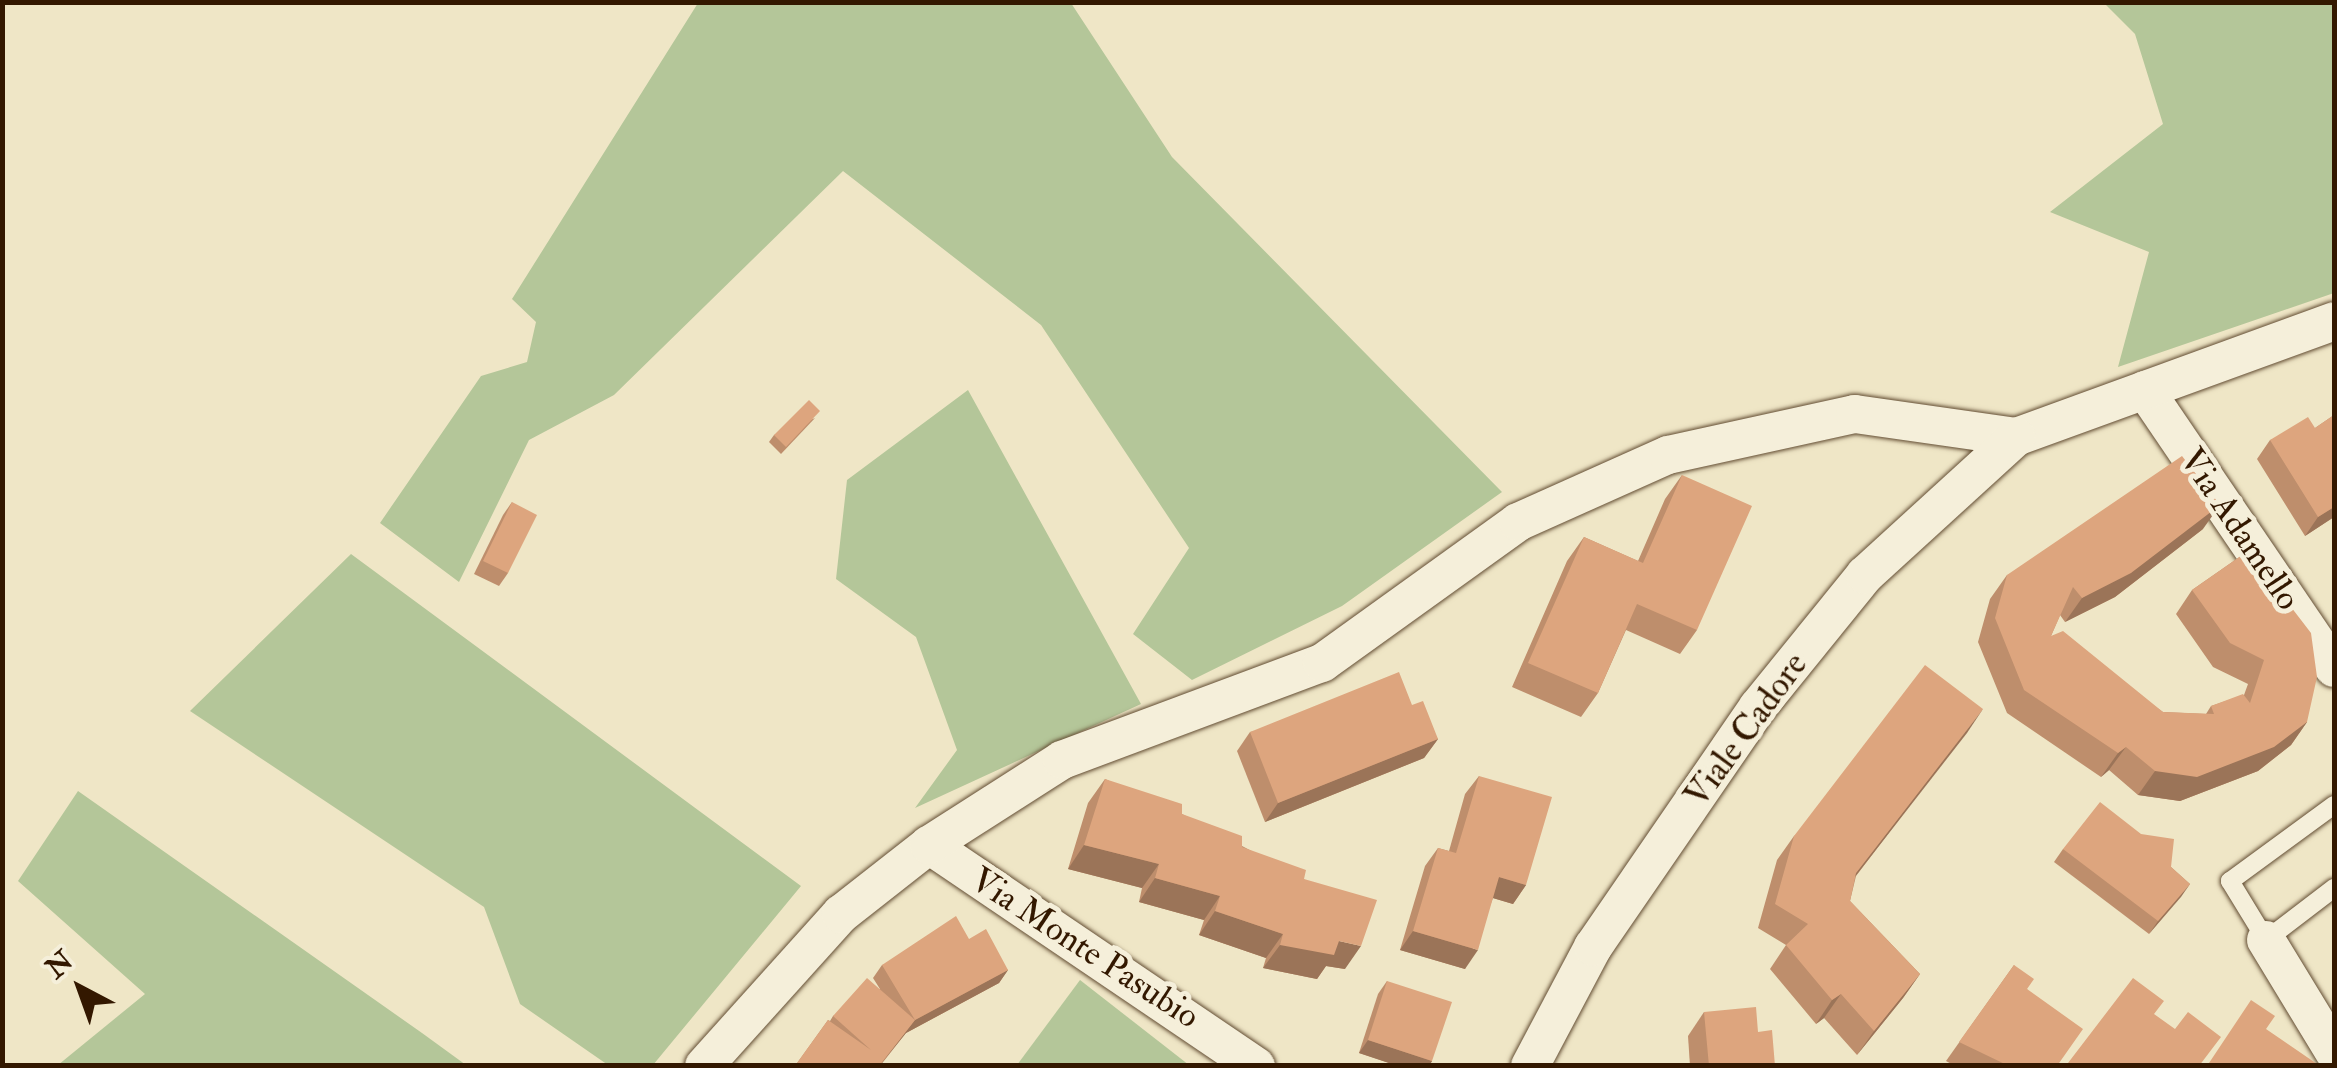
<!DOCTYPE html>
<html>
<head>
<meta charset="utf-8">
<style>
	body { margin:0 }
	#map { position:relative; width:2337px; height:1068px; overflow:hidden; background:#efe6c6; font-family:"IM FELL Double Pica",serif }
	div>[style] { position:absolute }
	.green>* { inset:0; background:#b4c699 }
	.roads { filter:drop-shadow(0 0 2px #624c32) drop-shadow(0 0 2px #624c32) }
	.service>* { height:18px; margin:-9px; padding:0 9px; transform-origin:9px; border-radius:9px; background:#f5efda }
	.minor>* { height:38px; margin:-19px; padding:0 19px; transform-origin:19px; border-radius:19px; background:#f5efda }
	.wall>* { inset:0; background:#be8e6c }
	.shaded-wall>* { inset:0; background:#9b7458 }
	.building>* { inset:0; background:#dda57e }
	span { translate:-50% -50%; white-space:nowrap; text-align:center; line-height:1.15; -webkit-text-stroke:10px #f5efda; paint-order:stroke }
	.street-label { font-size:35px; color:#331800 }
	.frame { position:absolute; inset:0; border:5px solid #331800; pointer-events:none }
	.north { position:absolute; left:30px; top:938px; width:100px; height:100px; -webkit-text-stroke:8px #f5efda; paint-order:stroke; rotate:319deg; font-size:28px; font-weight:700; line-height:40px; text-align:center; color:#331800 }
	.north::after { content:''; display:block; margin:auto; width:35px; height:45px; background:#331800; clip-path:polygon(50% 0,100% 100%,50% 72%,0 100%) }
</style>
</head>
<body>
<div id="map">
	<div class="green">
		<div style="clip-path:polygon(698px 3px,1071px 3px,1172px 157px,1502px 492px,1342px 606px,1192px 680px,1133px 634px,1189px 548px,1041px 325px,843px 171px,614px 395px,529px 440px,459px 582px,380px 523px,481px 376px,527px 362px,536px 322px,512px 299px)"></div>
		<div style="clip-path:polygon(2104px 3px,2334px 3px,2334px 293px,2118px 367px,2149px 252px,2050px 212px,2163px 124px,2135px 34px)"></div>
		<div style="clip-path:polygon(968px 390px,1141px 704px,915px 808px,957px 750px,916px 637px,836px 579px,847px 480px)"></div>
		<div style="clip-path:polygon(351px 554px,801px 886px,653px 1065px,608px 1065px,520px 1004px,484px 907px,190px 711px)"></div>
		<div style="clip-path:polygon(78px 791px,422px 1033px,466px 1065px,58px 1065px,145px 994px,18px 881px)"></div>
		<div style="clip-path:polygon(1080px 980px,1189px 1065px,1017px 1065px)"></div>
	</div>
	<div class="roads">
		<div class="service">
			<div style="left:2334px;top:805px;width:129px;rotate:143.8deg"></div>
			<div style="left:2230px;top:881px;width:69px;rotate:58.6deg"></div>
			<div style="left:2266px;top:940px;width:86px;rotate:-37.4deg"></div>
		</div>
		<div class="minor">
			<div style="left:2145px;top:390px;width:336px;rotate:55.8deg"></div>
			<div style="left:929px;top:845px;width:395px;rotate:34.1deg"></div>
			<div style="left:2266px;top:940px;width:131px;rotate:58.7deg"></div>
			<div style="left:704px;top:1066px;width:205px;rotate:-48deg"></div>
			<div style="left:841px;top:914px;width:112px;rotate:-38.1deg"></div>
			<div style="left:929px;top:845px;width:158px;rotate:-32.6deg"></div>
			<div style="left:1062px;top:760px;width:278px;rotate:-20.5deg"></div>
			<div style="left:1322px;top:663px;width:241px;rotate:-35.7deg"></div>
			<div style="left:1518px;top:522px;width:164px;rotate:-24.1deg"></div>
			<div style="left:1668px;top:455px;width:191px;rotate:-12.4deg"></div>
			<div style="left:1855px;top:414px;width:163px;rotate:8.1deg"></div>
			<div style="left:2016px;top:437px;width:338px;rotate:-20deg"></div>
			<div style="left:1530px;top:1066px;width:135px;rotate:-62.1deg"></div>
			<div style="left:1593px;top:947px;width:291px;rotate:-55.5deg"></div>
			<div style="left:1758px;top:707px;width:170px;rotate:-51deg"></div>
			<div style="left:1865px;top:575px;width:205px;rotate:-42.4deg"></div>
		</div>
	</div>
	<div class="wall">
		<div style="clip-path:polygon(2334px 415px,2334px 517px,2305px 536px,2257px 459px,2270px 440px,2315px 428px)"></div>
		<div style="clip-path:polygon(815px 418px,781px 454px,769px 442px,774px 435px)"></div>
		<div style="clip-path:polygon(1682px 475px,1697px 630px,1680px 654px,1626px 630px,1598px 693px,1581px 717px,1512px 687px,1567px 561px,1584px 537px,1638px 561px,1665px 499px)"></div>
		<div style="clip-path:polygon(512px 502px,508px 573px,499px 586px,474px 574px,503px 515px)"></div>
		<div style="clip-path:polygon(2203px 529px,2115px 597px,2065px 622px,2060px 615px,2051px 636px,2163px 712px,2206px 714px,2211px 706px,2244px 695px,2248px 684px,2213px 667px,2176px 614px,2192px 590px,2248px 551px,2307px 722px,2291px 745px,2258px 771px,2180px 801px,2138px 795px,2109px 770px,2101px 777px,2007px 713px,1978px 642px,1990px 599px,2007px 575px)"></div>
		<div style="clip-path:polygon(1412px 705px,1438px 739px,1424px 758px,1265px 822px,1237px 751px,1250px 732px)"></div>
		<div style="clip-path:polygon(1983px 709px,1856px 876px,1850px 901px,1920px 974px,1903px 998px,1857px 1055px,1824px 1018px,1816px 1024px,1770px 969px,1786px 945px,1758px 928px,1777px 860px,1794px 836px)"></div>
		<div style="clip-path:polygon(1479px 776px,1526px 885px,1513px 904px,1493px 898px,1465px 969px,1400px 950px,1425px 866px,1438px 848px,1449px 851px,1465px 794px)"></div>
		<div style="clip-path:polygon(1105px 779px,1182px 814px,1304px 879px,1345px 969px,1326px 966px,1317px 979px,1263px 968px,1266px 958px,1199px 935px,1204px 920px,1139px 902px,1142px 888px,1068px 869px,1088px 803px)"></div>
		<div style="clip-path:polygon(2063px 849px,2171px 867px,2190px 884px,2149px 934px,2054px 862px)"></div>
		<div style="clip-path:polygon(969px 939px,1008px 970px,999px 983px,906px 1033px,880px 1066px,795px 1066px,828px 1020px,830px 1021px,833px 1016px,880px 989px,873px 978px,882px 965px)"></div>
		<div style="clip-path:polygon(2014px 965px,2027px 989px,2058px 1066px,1955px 1066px,1946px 1061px)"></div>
		<div style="clip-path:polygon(1387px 981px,1432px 1061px,1429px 1066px,1398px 1066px,1359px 1053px,1378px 994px)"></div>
		<div style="clip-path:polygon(1704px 1012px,1758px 1032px,1775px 1066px,1690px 1066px,1688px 1036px)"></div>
	</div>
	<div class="shaded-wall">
		<div style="clip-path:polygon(2220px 505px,2203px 529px,2115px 597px,2065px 622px,2082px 598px)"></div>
		<div style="clip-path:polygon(2334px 507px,2334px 517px,2305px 536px,2318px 517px)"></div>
		<div style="clip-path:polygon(1983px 709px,1967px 733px,1840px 896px,1856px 873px)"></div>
		<div style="clip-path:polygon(2307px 722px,2291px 745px,2258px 771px,2180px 801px,2138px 795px,2155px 771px)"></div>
		<div style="clip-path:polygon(1438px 739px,1424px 758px,1265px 822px,1278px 803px)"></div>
		<div style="clip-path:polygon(2126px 747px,2109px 770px,2101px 777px,2118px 753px)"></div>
		<div style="clip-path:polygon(1084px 845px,1159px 864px,1142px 888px,1068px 869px)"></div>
		<div style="clip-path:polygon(1499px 877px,1526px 885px,1513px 904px,1486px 896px)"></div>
		<div style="clip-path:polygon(1155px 878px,1220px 896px,1204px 920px,1139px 902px)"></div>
		<div style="clip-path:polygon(2190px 884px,2181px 897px,2149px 934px,2158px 921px)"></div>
		<div style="clip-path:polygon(1215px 911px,1283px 934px,1266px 958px,1199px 935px)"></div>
		<div style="clip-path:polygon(1413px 931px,1478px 950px,1465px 969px,1400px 950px)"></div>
		<div style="clip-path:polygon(1339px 941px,1361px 946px,1345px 969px,1326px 966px,1317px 979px,1263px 968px,1280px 945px)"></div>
		<div style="clip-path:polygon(1008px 970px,999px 983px,906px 1033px,879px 1066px,915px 1020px)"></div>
		<div style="clip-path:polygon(1920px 974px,1903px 998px,1857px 1055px,1874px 1031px)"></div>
		<div style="clip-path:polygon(1841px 994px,1824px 1018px,1816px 1024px,1832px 1000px)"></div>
		<div style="clip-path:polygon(1368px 1040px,1432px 1061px,1429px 1066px,1398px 1066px,1359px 1053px)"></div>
	</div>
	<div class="building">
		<div style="clip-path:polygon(809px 400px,820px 411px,786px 447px,774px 435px)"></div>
		<div style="clip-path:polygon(2334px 415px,2334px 507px,2318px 517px,2270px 440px,2308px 417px,2315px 428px)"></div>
		<div style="clip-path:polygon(2182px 456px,2220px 505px,2131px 573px,2082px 598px,2073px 587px,2051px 636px,2063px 631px,2163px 712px,2214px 714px,2211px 706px,2243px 694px,2250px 703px,2264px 660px,2230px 643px,2192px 590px,2248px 551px,2311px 633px,2317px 677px,2307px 722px,2274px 747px,2197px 777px,2155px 771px,2126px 747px,2118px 753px,2024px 690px,1995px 618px,2007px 575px)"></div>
		<div style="clip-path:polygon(1682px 475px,1752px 506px,1697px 630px,1637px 604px,1598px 693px,1528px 663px,1584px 537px,1643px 563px)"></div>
		<div style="clip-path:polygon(512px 502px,537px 515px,508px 573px,483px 561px)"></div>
		<div style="clip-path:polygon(1925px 665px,1983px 709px,1856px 873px,1850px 901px,1920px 974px,1874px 1031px,1841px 994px,1832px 1000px,1786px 945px,1808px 924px,1775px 904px,1794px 836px)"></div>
		<div style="clip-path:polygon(1399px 672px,1412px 705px,1423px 701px,1438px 739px,1278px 803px,1250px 732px)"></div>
		<div style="clip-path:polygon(1479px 776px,1552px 797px,1526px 885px,1499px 877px,1478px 950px,1413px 931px,1438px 848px,1456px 853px)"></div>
		<div style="clip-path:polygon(1105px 779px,1182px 804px,1182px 814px,1242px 836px,1242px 847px,1306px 870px,1304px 879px,1377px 900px,1361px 946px,1339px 941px,1334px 955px,1280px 945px,1283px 934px,1215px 911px,1220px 896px,1155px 878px,1159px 864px,1084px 845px)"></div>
		<div style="clip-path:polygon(2100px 802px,2141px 834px,2174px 839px,2171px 867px,2190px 884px,2158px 921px,2063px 849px)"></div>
		<div style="clip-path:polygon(956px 916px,969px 939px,986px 929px,1008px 970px,915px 1020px,882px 965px)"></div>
		<div style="clip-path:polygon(2014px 965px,2034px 979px,2027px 989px,2083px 1029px,2057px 1066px,2009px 1066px,1959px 1042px)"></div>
		<div style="clip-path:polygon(867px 978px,915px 1020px,879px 1066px,800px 1066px,797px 1063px,828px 1020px,871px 1050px,833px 1016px)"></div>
		<div style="clip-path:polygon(2133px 978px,2164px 1001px,2154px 1014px,2175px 1029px,2188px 1012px,2221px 1037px,2199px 1066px,2071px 1066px,2068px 1063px)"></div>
		<div style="clip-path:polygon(1387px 981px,1452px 1002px,1432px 1061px,1368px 1040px)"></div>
		<div style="clip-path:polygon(2251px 1000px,2275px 1016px,2266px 1029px,2320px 1066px,2207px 1066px)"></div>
		<div style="clip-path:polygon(1756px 1007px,1758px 1032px,1772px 1030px,1775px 1066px,1709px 1066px,1704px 1012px)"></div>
	</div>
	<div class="street-label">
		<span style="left:2240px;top:529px;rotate:56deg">Via Adamello</span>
		<span style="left:1746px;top:730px;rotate:-54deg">Viale Cadore</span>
		<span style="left:1085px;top:948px;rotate:33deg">Via Monte Pasubio</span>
	</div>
	<div class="frame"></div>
	<div class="north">N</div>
</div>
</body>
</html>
